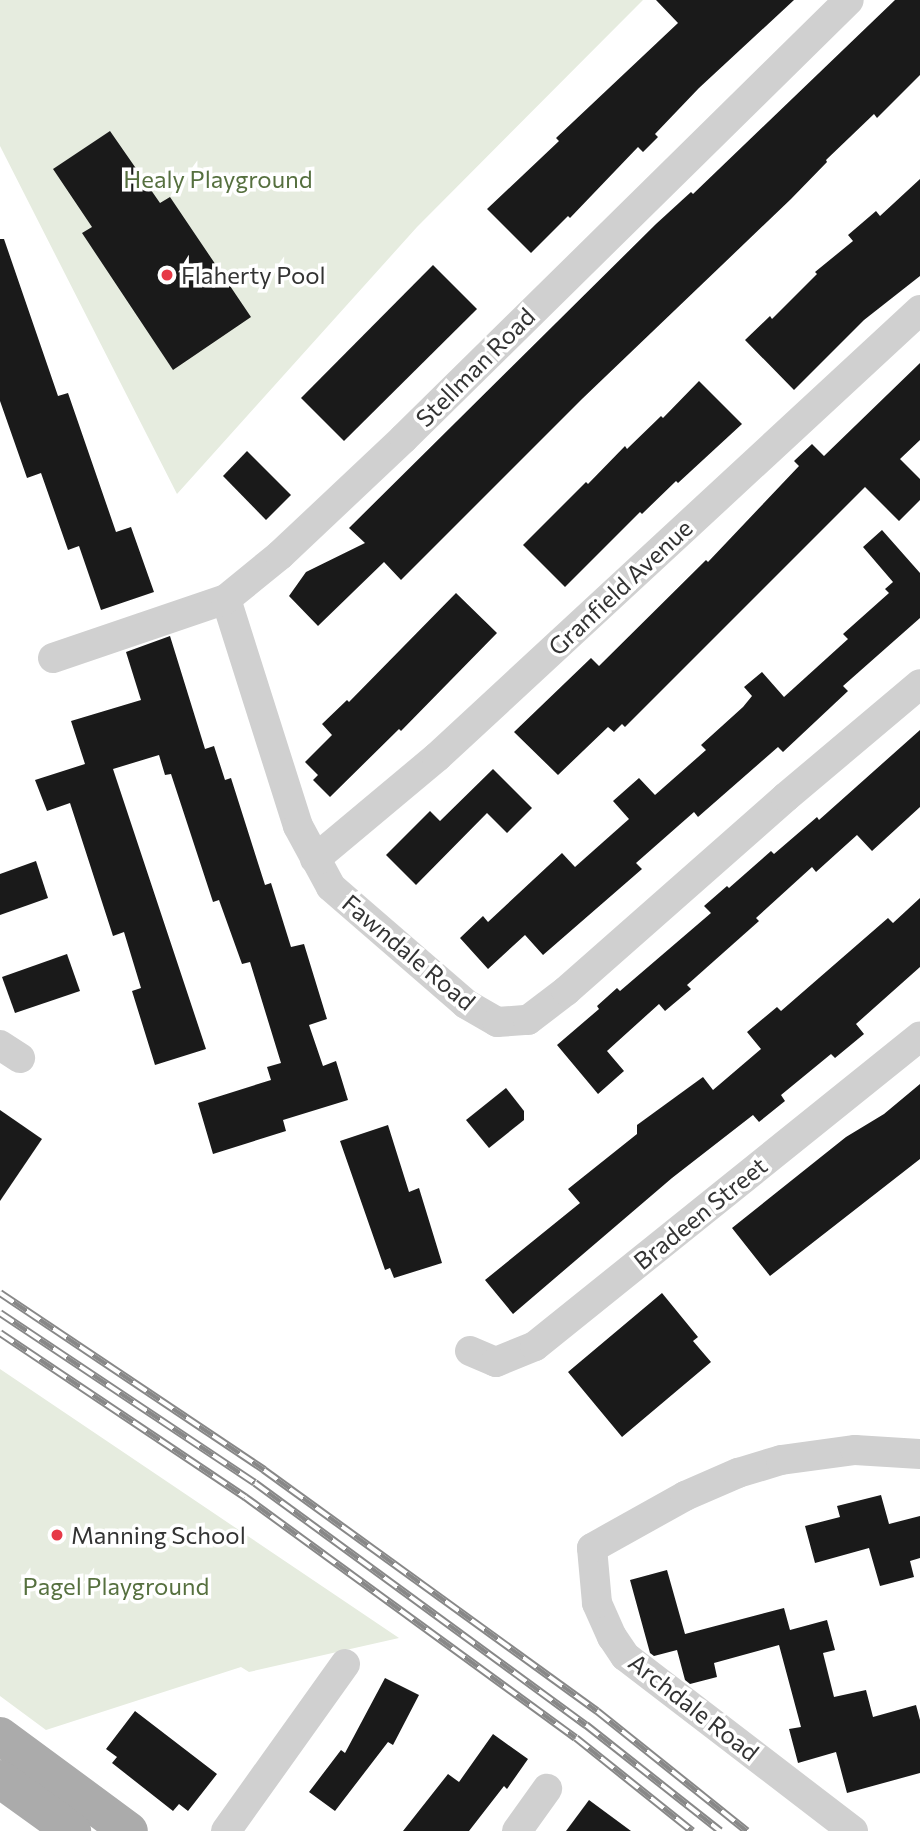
<!DOCTYPE html>
<html>
<head>
<meta charset="utf-8">
<style>
	body { margin:0 }
	#map { position:relative; width:920px; height:1831px; overflow:hidden; background:#fff; font-family:Commissioner,sans-serif }
	div>[style] { position:absolute }
	.green>* { inset:0; background:#e6ecdf }
	.building>* { inset:0; background:#1a1a1a }
	.street>* { height:30px; margin:-15px; padding:0 15px; transform-origin:15px; border-radius:15px; background:#d0d0d0 }
	.primary>* { height:38px; margin:-19px; padding:0 19px; transform-origin:19px; border-radius:19px; background:#ababab }
	.rail>* { height:8px; margin-top:-4px; transform-origin:0; background:repeating-linear-gradient(90deg,#fff 0 16px,#888 0 32px); box-sizing:border-box; border-block:2px solid #888 }
	.dots>* { width:19px; height:19px; translate:-50% -50%; box-sizing:border-box; border:4px solid #fff; border-radius:50% }
	span { translate:-50% -50%; white-space:nowrap; text-align:center; line-height:1.15; -webkit-text-stroke:7px #fff; paint-order:stroke }
	.park-label { font-size:24px; color:#56703f }
	.poi-label { font-size:24px; color:#333 }
	.left { translate:0 -50%; text-align:left }
	.street-label { font-size:24px; color:#333 }
</style>
</head>
<body>
<div id="map">
	<div class="green">
		<div style="clip-path:polygon(0 0,643px 0,417px 227px,177px 494px,0 146px)"></div>
		<div style="clip-path:polygon(0 1369px,399px 1638px,249px 1672px,241px 1667px,46px 1730px,0 1696px)"></div>
	</div>
	<div class="building">
		<div style="clip-path:polygon(656px 0,794px 0,699px 88px,655px 134px,658px 137px,643px 152px,638px 147px,570px 218px,568px 216px,531px 253px,487px 209px,559px 141px,556px 138px,678px 23px)"></div>
		<div style="clip-path:polygon(895px 0,920px 0,920px 75px,877px 118px,874px 114px,826px 160px,827px 162px,791px 199px,582px 399px,401px 580px,384px 562px,318px 626px,289px 596px,306px 572px,365px 543px,349px 528px,656px 224px,691px 192px,693px 194px)"></div>
		<div style="clip-path:polygon(110px 131px,160px 203px,170px 197px,251px 317px,173px 370px,82px 233px,92px 227px,53px 169px)"></div>
		<div style="clip-path:polygon(920px 179px,920px 276px,864px 320px,794px 390px,745px 340px,770px 316px,772px 319px,817px 274px,815px 272px,853px 241px,848px 235px,876px 211px,880px 216px)"></div>
		<div style="clip-path:polygon(0 239px,4px 239px,58px 396px,68px 393px,116px 532px,131px 527px,154px 592px,101px 610px,79px 546px,68px 550px,41px 473px,27px 478px,0 401px)"></div>
		<div style="clip-path:polygon(433px 265px,477px 309px,344px 441px,301px 398px)"></div>
		<div style="clip-path:polygon(920px 363px,920px 440px,900px 459px,920px 479px,920px 500px,899px 521px,865px 487px,625px 727px,622px 724px,614px 732px,608px 727px,558px 775px,514px 732px,591px 658px,599px 666px,706px 560px,708px 562px,799px 466px,794px 461px,812px 444px,824px 456px)"></div>
		<div style="clip-path:polygon(699px 381px,742px 424px,678px 483px,676px 481px,642px 514px,640px 512px,565px 587px,523px 545px,586px 482px,588px 484px,625px 446px,627px 449px,661px 416px,663px 418px)"></div>
		<div style="clip-path:polygon(247px 451px,291px 495px,266px 520px,223px 476px)"></div>
		<div style="clip-path:polygon(882px 530px,920px 573px,920px 618px,843px 686px,848px 691px,783px 752px,778px 747px,698px 817px,694px 812px,636px 863px,642px 869px,543px 955px,525px 935px,488px 969px,460px 938px,483px 916px,488px 922px,562px 853px,575px 867px,629px 819px,613px 801px,639px 778px,655px 795px,706px 750px,701px 745px,743px 707px,752px 696px,744px 687px,762px 672px,784px 697px,848px 639px,843px 634px,889px 593px,885px 589px,893px 582px,863px 547px)"></div>
		<div style="clip-path:polygon(456px 593px,497px 633px,401px 731px,399px 729px,330px 797px,313px 780px,318px 775px,305px 762px,332px 735px,322px 724px,347px 700px,349px 702px)"></div>
		<div style="clip-path:polygon(170px 636px,205px 749px,214px 746px,225px 780px,231px 778px,265px 885px,271px 883px,291px 947px,304px 944px,327px 1019px,309px 1025px,323px 1066px,336px 1061px,348px 1100px,283px 1120px,286px 1131px,213px 1154px,198px 1103px,271px 1080px,267px 1067px,281px 1063px,250px 962px,242px 964px,219px 900px,213px 902px,171px 774px,165px 775px,159px 755px,113px 769px,206px 1049px,155px 1065px,132px 991px,141px 988px,124px 932px,113px 936px,70px 803px,47px 811px,35px 780px,85px 764px,71px 721px,141px 700px,126px 652px)"></div>
		<div style="clip-path:polygon(920px 730px,920px 807px,872px 851px,857px 835px,816px 872px,812px 867px,756px 918px,759px 921px,687px 985px,691px 989px,665px 1011px,659px 1004px,607px 1051px,624px 1071px,598px 1094px,557px 1045px,599px 1009px,597px 1006px,617px 988px,620px 991px,711px 913px,704px 906px,727px 886px,729px 888px,771px 851px,774px 854px,817px 817px,819px 820px)"></div>
		<div style="clip-path:polygon(493px 769px,532px 808px,507px 833px,487px 813px,416px 885px,386px 855px,430px 811px,440px 821px)"></div>
		<div style="clip-path:polygon(36px 861px,48px 898px,0 915px,0 874px)"></div>
		<div style="clip-path:polygon(920px 898px,920px 967px,856px 1024px,864px 1034px,835px 1058px,831px 1054px,781px 1095px,785px 1101px,759px 1122px,753px 1115px,672px 1178px,513px 1314px,485px 1280px,580px 1203px,568px 1189px,637px 1134px,637px 1125px,703px 1077px,713px 1090px,761px 1049px,747px 1032px,777px 1007px,781px 1011px,888px 918px,893px 923px)"></div>
		<div style="clip-path:polygon(67px 954px,80px 991px,15px 1013px,2px 977px)"></div>
		<div style="clip-path:polygon(920px 1084px,920px 1159px,770px 1276px,732px 1228px,846px 1137px,884px 1114px)"></div>
		<div style="clip-path:polygon(506px 1088px,524px 1111px,524px 1120px,489px 1148px,466px 1120px)"></div>
		<div style="clip-path:polygon(0 1110px,42px 1139px,0 1201px)"></div>
		<div style="clip-path:polygon(388px 1125px,409px 1192px,419px 1188px,442px 1263px,394px 1278px,390px 1268px,385px 1270px,340px 1141px)"></div>
		<div style="clip-path:polygon(662px 1293px,698px 1337px,693px 1341px,711px 1362px,622px 1437px,568px 1372px)"></div>
		<div style="clip-path:polygon(881px 1495px,889px 1524px,920px 1516px,920px 1558px,910px 1561px,914px 1577px,880px 1586px,869px 1548px,815px 1563px,805px 1526px,840px 1517px,837px 1506px)"></div>
		<div style="clip-path:polygon(667px 1570px,685px 1634px,784px 1608px,790px 1630px,827px 1620px,835px 1650px,823px 1653px,834px 1697px,866px 1690px,873px 1717px,916px 1705px,920px 1720px,920px 1773px,847px 1793px,836px 1752px,798px 1763px,789px 1729px,801px 1727px,779px 1645px,714px 1663px,717px 1677px,690px 1684px,685px 1680px,677px 1650px,654px 1656px,650px 1653px,630px 1580px)"></div>
		<div style="clip-path:polygon(385px 1678px,419px 1695px,393px 1745px,388px 1742px,335px 1811px,309px 1792px,341px 1750px,345px 1753px)"></div>
		<div style="clip-path:polygon(135px 1711px,217px 1774px,188px 1811px,179px 1804px,173px 1811px,112px 1763px,117px 1757px,106px 1749px)"></div>
		<div style="clip-path:polygon(493px 1734px,528px 1759px,507px 1789px,504px 1786px,469px 1831px,403px 1831px,448px 1774px,459px 1782px)"></div>
		<div style="clip-path:polygon(589px 1800px,631px 1831px,566px 1831px)"></div>
	</div>
	<div class="street">
		<div style="left:226px;top:599px;width:238px;rotate:72.4deg"></div>
		<div style="left:298px;top:826px;width:69px;rotate:61.6deg"></div>
		<div style="left:331px;top:887px;width:179px;rotate:40.9deg"></div>
		<div style="left:466px;top:1004px;width:36px;rotate:30deg"></div>
		<div style="left:497px;top:1022px;width:31px;rotate:-4deg"></div>
		<div style="left:528px;top:1020px;width:48px;rotate:-37.3deg"></div>
		<div style="left:566px;top:991px;width:293px;rotate:-41.4deg"></div>
		<div style="left:786px;top:797px;width:175px;rotate:-40.1deg"></div>
		<div style="left:53px;top:658px;width:183px;rotate:-18.8deg"></div>
		<div style="left:226px;top:599px;width:70px;rotate:-39.2deg"></div>
		<div style="left:280px;top:555px;width:170px;rotate:-43.3deg"></div>
		<div style="left:404px;top:438px;width:624px;rotate:-44.55deg"></div>
		<div style="left:315px;top:859px;width:159px;rotate:-39.9deg"></div>
		<div style="left:437px;top:757px;width:658px;rotate:-42.78deg"></div>
		<div style="left:0;top:1045px;width:24px;rotate:33deg"></div>
		<div style="left:470px;top:1351px;width:28px;rotate:23deg"></div>
		<div style="left:496px;top:1362px;width:42px;rotate:-22.3deg"></div>
		<div style="left:535px;top:1346px;width:494px;rotate:-38.8deg"></div>
		<div style="left:226px;top:1831px;width:205px;rotate:-54.5deg"></div>
		<div style="left:517px;top:1831px;width:52px;rotate:-54.5deg"></div>
		<div style="left:853px;top:1831px;width:287px;rotate:-142.5deg"></div>
		<div style="left:625px;top:1656px;width:23px;rotate:-124deg"></div>
		<div style="left:612px;top:1637px;width:37px;rotate:-114deg"></div>
		<div style="left:597px;top:1603px;width:55px;rotate:-95.2deg"></div>
		<div style="left:592px;top:1548px;width:107px;rotate:-29.2deg"></div>
		<div style="left:685px;top:1496px;width:58px;rotate:-23.5deg"></div>
		<div style="left:738px;top:1473px;width:45px;rotate:-16.8deg"></div>
		<div style="left:781px;top:1460px;width:75px;rotate:-7.7deg"></div>
		<div style="left:855px;top:1450px;width:65px;rotate:3.5deg"></div>
	</div>
	<div class="primary">
		<div style="left:0;top:1736px;width:160px;rotate:36.4deg"></div>
		<div style="left:0;top:1779px;width:89px;rotate:35.8deg"></div>
	</div>
	<div class="rail">
		<div style="left:0;top:1293px;width:318px;rotate:33.8deg"></div>
		<div style="left:264px;top:1470px;width:411px;rotate:35.9deg"></div>
		<div style="left:597px;top:1711px;width:192px;rotate:38.7deg"></div>
		<div style="left:0;top:1313px;width:306px;rotate:33.7deg"></div>
		<div style="left:255px;top:1483px;width:410px;rotate:36.2deg"></div>
		<div style="left:586px;top:1725px;width:171px;rotate:38.3deg"></div>
		<div style="left:0;top:1333px;width:295px;rotate:33.8deg"></div>
		<div style="left:245px;top:1497px;width:409px;rotate:36.1deg"></div>
		<div style="left:576px;top:1738px;width:149px;rotate:38.7deg"></div>
	</div>
	<div class="dots">
		<div style="left:167px;top:275px;background:#e63946"></div>
		<div style="left:57px;top:1535px;background:#e63946"></div>
	</div>
	<div class="park-label">
		<span style="left:218px;top:179px">Healy Playground</span>
		<span style="left:116px;top:1586px">Pagel Playground</span>
	</div>
	<div class="poi-label">
		<span class="left" style="left:181px;top:275px">Flaherty Pool</span>
		<span class="left" style="left:71px;top:1535px">Manning School</span>
	</div>
	<div class="street-label">
		<span style="left:475px;top:367px;rotate:-45deg">Stellman Road</span>
		<span style="left:620px;top:587px;rotate:-43deg">Granfield Avenue</span>
		<span style="left:409px;top:952px;rotate:40deg">Fawndale Road</span>
		<span style="left:700px;top:1213px;rotate:-39deg">Bradeen Street</span>
		<span style="left:694px;top:1707px;rotate:38deg">Archdale Road</span>
	</div>
</div>
</body>
</html>
